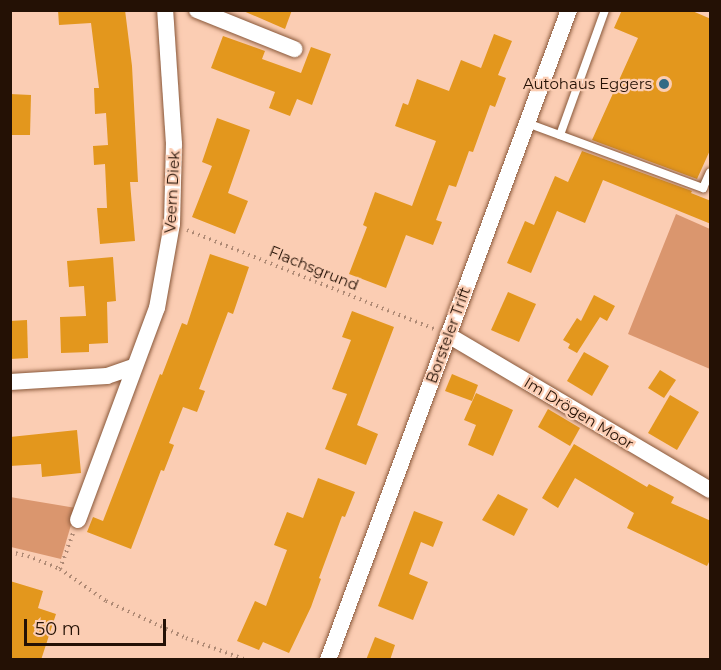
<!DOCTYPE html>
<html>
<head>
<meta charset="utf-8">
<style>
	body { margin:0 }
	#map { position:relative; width:721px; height:670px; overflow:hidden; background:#fbcdb3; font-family:Montserrat,sans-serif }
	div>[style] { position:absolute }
	.green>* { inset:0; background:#da966e }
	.building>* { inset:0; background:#e3971d }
	.path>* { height:4px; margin-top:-2px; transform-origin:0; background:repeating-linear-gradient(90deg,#af8a75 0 1.5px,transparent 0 6px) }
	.roads { filter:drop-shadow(0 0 2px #885739) drop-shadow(0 0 2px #885739) }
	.service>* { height:8px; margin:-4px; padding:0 4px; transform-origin:4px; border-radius:4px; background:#fff }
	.minor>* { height:16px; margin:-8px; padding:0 8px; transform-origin:8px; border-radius:8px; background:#fff }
	.dots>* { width:16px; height:16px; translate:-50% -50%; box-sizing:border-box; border:3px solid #fbcdb3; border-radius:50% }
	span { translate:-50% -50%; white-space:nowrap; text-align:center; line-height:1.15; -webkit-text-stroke:4.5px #fbcdb3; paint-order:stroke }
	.poi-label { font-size:15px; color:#241105 }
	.right { translate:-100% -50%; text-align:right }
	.street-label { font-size:15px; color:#241105 }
	.frame { position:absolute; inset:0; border:12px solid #241105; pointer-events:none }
	.scale { position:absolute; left:24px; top:619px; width:142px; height:27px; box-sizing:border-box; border:3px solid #241105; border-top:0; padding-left:8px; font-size:18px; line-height:21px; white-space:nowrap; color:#241105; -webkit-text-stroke:4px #fbcdb3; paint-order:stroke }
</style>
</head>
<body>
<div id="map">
	<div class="green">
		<div style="clip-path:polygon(676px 214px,710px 229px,710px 369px,628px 334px)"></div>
		<div style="clip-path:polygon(10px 497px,76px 508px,61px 559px,11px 547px)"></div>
	</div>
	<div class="building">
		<div style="clip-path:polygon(58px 10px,125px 10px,132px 66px,138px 182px,130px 182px,135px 241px,100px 244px,97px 208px,107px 208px,105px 164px,94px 165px,93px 146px,108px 145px,106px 113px,95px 114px,94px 88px,99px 88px,91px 23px,59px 25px)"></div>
		<div style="clip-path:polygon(241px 10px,292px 10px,285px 29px)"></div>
		<div style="clip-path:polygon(622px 10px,690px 10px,711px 19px,711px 148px,697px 179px,592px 140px,638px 38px,614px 28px)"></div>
		<div style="clip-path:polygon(494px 34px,512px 41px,498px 75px,506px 78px,495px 107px,490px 105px,473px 152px,469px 151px,456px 187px,449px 185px,436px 220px,442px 222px,433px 245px,406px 235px,386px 288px,349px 274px,367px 227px,363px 225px,375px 192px,412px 206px,436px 141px,395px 126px,403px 103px,408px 105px,417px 79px,449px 91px,461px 60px,481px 68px)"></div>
		<div style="clip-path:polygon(223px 36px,265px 51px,262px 59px,301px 73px,311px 47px,331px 54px,312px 105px,297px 99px,290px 116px,269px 108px,275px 92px,211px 68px)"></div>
		<div style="clip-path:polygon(10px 94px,31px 95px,30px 135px,10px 135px)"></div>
		<div style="clip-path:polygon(217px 118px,250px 130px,228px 193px,248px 201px,235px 234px,192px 217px,212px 166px,202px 162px)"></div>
		<div style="clip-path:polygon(582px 151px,692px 191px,691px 193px,711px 201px,711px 224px,603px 180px,585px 223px,557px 211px,531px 273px,507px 263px,525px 221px,534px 225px,555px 176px,568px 182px)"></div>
		<div style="clip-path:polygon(210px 254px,249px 267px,233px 314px,228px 312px,199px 389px,205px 391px,197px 412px,183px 407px,169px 443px,174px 445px,164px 471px,161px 470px,131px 549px,87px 532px,93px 517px,103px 521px,160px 374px,162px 375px,182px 323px,187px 325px)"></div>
		<div style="clip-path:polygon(113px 257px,116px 301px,107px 302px,108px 343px,89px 344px,89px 352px,61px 353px,60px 317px,86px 316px,84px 286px,69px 287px,67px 261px)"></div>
		<div style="clip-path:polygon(508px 292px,536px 304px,519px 342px,491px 330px)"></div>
		<div style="clip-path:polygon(594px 295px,615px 306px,607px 321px,600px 317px,577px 353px,568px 348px,570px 344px,563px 340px,577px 318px,581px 321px)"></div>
		<div style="clip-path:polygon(352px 311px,394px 327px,357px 425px,378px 434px,366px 465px,325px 449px,347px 394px,332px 389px,351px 340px,342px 337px)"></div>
		<div style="clip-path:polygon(27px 320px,28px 358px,10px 359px,10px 321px)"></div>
		<div style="clip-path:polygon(584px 352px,609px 366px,592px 396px,567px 381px)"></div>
		<div style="clip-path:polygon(660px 370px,676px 380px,664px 398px,648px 388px)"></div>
		<div style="clip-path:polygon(452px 374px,478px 385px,472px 401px,445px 391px)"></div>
		<div style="clip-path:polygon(476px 393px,513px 410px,493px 456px,468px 445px,476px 425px,464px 420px)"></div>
		<div style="clip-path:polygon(670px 395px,699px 412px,677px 450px,648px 433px)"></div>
		<div style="clip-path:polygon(548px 409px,580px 428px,570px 446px,538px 427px)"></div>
		<div style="clip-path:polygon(77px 430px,81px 473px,42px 477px,41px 464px,10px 466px,10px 437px)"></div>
		<div style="clip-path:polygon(574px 444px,647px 487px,649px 484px,674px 497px,671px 503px,711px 521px,711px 558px,707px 566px,627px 528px,634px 513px,575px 478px,558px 508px,542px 498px)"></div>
		<div style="clip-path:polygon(318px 478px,355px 492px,345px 517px,342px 516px,319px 578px,321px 579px,311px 607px,289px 653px,263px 642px,259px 650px,237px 641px,255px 601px,266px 606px,287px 550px,274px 545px,287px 512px,303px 518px)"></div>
		<div style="clip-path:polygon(498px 494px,528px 509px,514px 536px,482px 520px)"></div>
		<div style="clip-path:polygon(414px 511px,443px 522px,433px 547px,421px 542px,409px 574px,428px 582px,413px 620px,378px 606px)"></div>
		<div style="clip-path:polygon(10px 581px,43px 591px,38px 608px,56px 614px,41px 660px,10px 660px)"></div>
		<div style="clip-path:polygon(375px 637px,395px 645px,390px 660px,366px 660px)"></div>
	</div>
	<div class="path">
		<div style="left:187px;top:230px;width:266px;rotate:21.8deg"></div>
		<div style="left:10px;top:552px;width:18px;rotate:13deg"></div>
		<div style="left:28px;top:556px;width:35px;rotate:22deg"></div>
		<div style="left:60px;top:569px;width:56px;rotate:34.8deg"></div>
		<div style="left:106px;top:601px;width:88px;rotate:24.8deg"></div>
		<div style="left:186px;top:638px;width:64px;rotate:20.1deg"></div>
		<div style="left:60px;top:569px;width:38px;rotate:-70deg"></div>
	</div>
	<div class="roads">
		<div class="service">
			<div style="left:527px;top:123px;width:188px;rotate:20.3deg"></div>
			<div style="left:703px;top:188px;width:17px;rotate:-66deg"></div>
			<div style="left:560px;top:135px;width:133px;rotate:-70.2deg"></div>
		</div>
		<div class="minor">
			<div style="left:197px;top:10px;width:105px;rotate:21.9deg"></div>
			<div style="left:448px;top:335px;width:304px;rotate:30.6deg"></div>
			<div style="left:10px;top:382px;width:97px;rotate:-3.5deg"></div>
			<div style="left:107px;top:376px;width:28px;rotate:-19deg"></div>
			<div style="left:78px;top:520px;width:226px;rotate:-69.6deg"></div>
			<div style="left:157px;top:308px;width:85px;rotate:-79.9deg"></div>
			<div style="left:172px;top:224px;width:80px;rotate:-88.6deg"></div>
			<div style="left:174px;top:144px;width:134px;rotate:-93.8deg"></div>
			<div style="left:328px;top:660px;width:693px;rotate:-69.66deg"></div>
		</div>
	</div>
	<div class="dots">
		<div style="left:664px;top:84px;background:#336b85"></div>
	</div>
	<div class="poi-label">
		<span class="right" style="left:652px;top:84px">Autohaus Eggers</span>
	</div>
	<div class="street-label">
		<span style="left:172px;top:192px;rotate:-87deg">Veern Diek</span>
		<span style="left:314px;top:268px;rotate:22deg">Flachsgrund</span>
		<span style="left:448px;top:335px;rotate:-70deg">Borsteler Trift</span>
		<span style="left:579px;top:413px;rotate:31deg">Im Drögen Moor</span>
	</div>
	<div class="frame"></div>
	<div class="scale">50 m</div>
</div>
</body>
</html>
